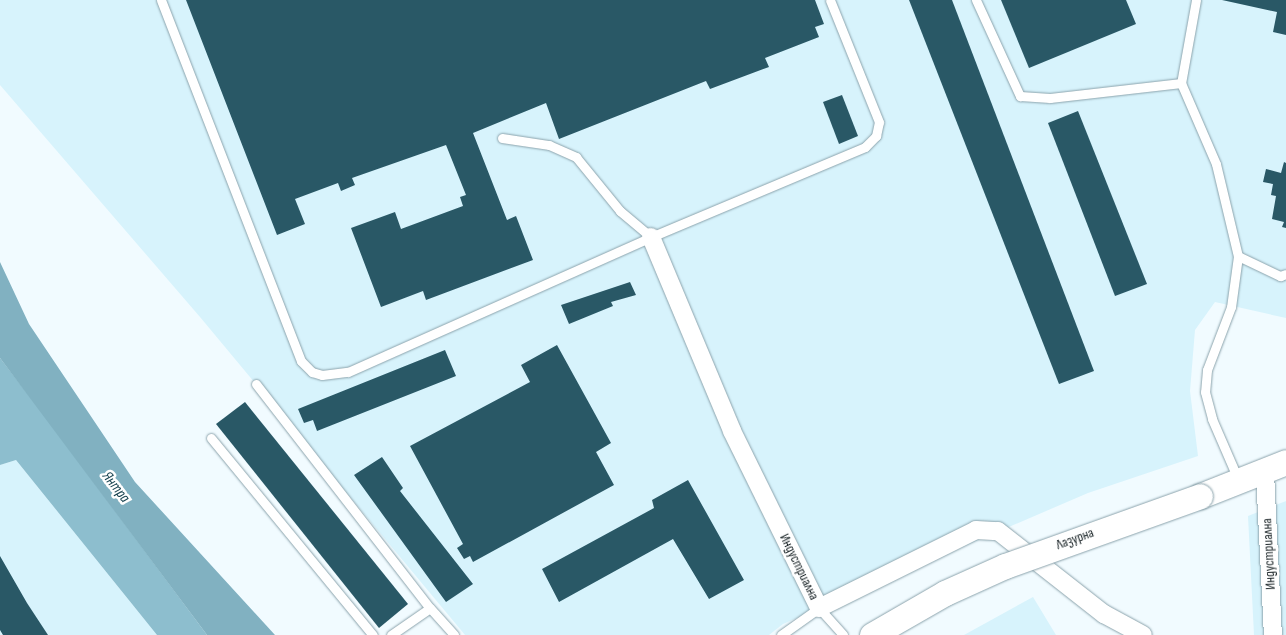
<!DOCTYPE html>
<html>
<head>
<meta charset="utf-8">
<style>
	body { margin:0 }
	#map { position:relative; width:1286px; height:635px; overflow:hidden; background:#f1fbff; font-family:"Sofia Sans Condensed",sans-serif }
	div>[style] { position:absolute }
	.built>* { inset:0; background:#d7f3fc }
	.forest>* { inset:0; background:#8dbece }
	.water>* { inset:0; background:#81b1c1 }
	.building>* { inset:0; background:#295866 }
	.roads { filter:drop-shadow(0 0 1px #8ba3ac) drop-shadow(0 0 1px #8ba3ac) }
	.lane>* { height:9px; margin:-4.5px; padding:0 4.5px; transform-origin:4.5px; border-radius:4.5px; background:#fff }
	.street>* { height:18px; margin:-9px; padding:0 9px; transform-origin:9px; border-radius:9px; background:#fff }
	.secondary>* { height:25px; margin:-12.5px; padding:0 12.5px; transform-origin:12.5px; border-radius:12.5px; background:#fff }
	.bridges { filter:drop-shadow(0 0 1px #8ba3ac) drop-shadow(0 0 1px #8ba3ac) }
	.secondary-bridge>* { height:25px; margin:-12.5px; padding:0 12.5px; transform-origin:12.5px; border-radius:12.5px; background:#fff }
	span { translate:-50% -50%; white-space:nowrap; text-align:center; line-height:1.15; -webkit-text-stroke:5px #fff; paint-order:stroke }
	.street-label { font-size:14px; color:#192326 }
	.water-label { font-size:15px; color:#194451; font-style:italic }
</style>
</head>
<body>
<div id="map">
	<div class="built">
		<div style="clip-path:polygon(0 0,1286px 0,1286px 318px,1215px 302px,1195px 330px,1190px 391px,1198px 456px,1088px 493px,783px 624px,769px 635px,465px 635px,200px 317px,0 85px)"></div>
		<div style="clip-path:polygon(16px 460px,157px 635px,0 635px,0 465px)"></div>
		<div style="clip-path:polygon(1286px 501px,1286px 635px,1254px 635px,1248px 516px)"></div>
		<div style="clip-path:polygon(1033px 597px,1056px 635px,964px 635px)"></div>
	</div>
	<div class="forest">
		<div style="clip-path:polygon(0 358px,40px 410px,207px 635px,157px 635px,16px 460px,0 465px)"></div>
	</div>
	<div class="water">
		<div style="clip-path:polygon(0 262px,29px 324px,135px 482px,275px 635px,207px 635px,0 358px)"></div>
	</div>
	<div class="building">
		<div style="clip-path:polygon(186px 0,815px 0,824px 24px,815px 27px,819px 37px,765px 58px,769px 67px,710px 89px,706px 81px,559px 139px,546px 103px,473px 133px,507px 220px,516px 216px,533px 260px,426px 300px,423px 291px,381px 307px,351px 228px,395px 212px,401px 229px,463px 206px,460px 197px,466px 195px,446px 145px,352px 178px,355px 185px,341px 191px,338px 183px,295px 199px,305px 224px,277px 235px)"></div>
		<div style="clip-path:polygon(909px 0,952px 0,1094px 371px,1059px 384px)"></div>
		<div style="clip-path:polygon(1001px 0,1126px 0,1136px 24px,1029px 68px)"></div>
		<div style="clip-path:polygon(1222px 0,1286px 0,1286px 35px,1273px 32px,1277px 12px)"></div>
		<div style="clip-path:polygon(842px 95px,858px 136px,839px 144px,823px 102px)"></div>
		<div style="clip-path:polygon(1078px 111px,1147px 284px,1115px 296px,1048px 123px)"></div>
		<div style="clip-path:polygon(1284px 162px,1286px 163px,1286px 228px,1282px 227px,1284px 222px,1272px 219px,1276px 196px,1271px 195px,1273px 184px,1263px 182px,1266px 169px,1281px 173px)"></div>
		<div style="clip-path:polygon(630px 282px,636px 295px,611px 302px,613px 306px,569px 324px,561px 305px)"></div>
		<div style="clip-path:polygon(557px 345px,611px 443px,596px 452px,614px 485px,473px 562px,470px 556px,464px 559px,457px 548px,463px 544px,410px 446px,530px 382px,521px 365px)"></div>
		<div style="clip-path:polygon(445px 350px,456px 376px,317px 431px,313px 420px,304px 423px,298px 409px)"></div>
		<div style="clip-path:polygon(245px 402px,408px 604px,379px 628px,216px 424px)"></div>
		<div style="clip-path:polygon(382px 457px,403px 488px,400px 491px,473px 584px,446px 602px,354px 475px)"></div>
		<div style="clip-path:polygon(688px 480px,744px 580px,709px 599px,673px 539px,559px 602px,542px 569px,654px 508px,652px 500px)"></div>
		<div style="clip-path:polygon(0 556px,27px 603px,48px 635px,3px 635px,0 630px)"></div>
	</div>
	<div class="roads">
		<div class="lane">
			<div style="left:161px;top:0;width:387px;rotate:68.8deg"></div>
			<div style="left:301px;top:361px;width:16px;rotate:45deg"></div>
			<div style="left:312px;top:372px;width:10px;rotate:17deg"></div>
			<div style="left:322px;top:375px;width:26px;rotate:-7deg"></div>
			<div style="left:348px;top:372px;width:332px;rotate:-24deg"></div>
			<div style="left:651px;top:237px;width:232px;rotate:-22.8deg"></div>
			<div style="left:865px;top:147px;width:16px;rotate:-45deg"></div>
			<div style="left:876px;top:136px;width:14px;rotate:-78deg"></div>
			<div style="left:879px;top:122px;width:131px;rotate:-111.9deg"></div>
			<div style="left:976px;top:0;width:106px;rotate:65.4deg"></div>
			<div style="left:1020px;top:96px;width:30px;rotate:4deg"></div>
			<div style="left:1050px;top:98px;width:132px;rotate:-6.5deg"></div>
			<div style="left:1196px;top:0;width:84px;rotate:100.2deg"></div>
			<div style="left:1181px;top:83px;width:88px;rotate:66.6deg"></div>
			<div style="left:1216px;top:164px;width:95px;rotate:76.6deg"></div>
			<div style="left:1238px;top:256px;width:51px;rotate:97.8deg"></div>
			<div style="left:1231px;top:307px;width:67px;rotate:110.9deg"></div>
			<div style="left:1207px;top:370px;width:22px;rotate:95deg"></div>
			<div style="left:1205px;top:392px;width:28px;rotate:75deg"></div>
			<div style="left:1212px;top:419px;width:65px;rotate:66.6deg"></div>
			<div style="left:502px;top:138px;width:48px;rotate:8.5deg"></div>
			<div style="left:549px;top:145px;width:30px;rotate:24deg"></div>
			<div style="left:576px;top:157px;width:70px;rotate:50.8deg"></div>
			<div style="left:620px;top:211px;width:40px;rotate:40deg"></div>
			<div style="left:1238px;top:256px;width:47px;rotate:25.5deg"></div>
			<div style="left:1280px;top:276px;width:6px;rotate:-18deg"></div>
			<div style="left:256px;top:384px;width:284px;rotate:52.2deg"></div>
			<div style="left:430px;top:608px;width:36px;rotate:48deg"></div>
			<div style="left:211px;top:438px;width:255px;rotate:50.6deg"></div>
			<div style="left:391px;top:635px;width:47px;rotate:-34.7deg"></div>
			<div style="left:781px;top:635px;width:47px;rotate:-35.4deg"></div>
			<div style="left:819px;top:608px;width:36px;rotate:48deg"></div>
		</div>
		<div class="street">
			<div style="left:651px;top:237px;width:210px;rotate:67.3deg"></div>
			<div style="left:732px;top:431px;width:197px;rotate:63.8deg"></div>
			<div style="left:819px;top:608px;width:175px;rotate:-26.4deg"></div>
			<div style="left:976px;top:530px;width:22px;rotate:3deg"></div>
			<div style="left:998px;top:531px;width:135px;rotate:38.1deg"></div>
			<div style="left:1104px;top:614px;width:44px;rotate:28.3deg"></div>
			<div style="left:1265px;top:473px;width:162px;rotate:87.2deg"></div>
		</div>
		<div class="secondary">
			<div style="left:1200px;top:496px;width:92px;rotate:-21.6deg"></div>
		</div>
	</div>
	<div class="bridges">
		<div class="secondary-bridge">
			<div style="left:872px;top:635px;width:84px;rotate:-29.9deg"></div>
			<div style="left:945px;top:593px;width:66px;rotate:-24.2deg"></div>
			<div style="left:1005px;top:566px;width:207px;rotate:-19.7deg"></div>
		</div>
	</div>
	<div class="street-label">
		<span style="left:1075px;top:539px;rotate:-20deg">Лазурна</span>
		<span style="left:1269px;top:554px;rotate:-93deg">Индустриална</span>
		<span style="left:799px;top:567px;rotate:64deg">Индустриална</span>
	</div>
	<div class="water-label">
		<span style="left:116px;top:487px;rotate:52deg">Янтра</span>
	</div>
</div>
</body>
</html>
